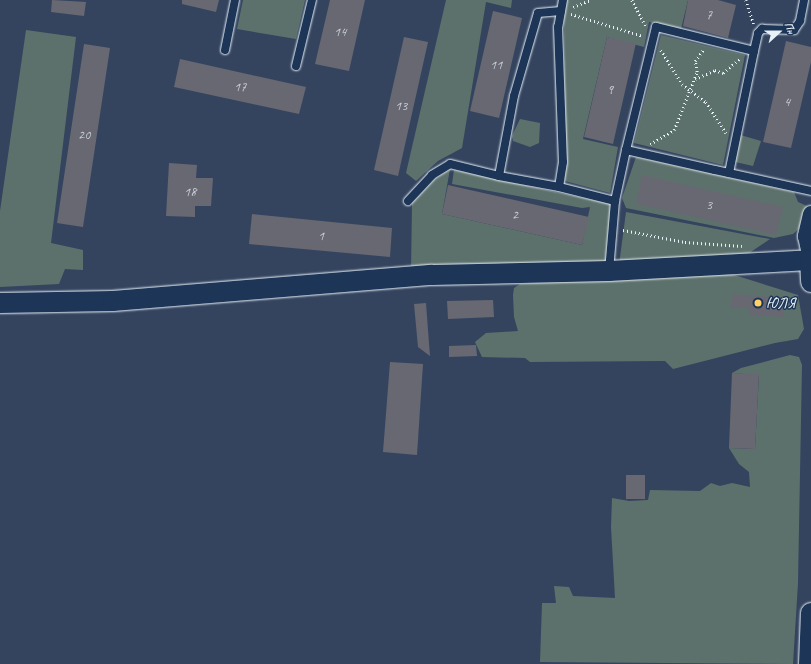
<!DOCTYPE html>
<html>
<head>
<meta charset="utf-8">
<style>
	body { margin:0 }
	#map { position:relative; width:811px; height:664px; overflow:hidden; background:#34445f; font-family:Caveat,sans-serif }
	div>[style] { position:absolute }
	.green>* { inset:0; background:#5d716c }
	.building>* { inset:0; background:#686872 }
	.path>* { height:2.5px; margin-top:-1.25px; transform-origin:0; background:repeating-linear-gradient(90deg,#e8f1f8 0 1px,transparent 0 4px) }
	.roads { filter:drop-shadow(0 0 1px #e8f1f8) drop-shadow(0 0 1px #e8f1f8) }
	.service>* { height:8px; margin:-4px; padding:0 4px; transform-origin:4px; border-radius:4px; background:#1d3557 }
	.minor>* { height:16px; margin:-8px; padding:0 8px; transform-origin:8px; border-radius:8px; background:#1d3557 }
	.tertiary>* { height:20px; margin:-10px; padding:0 10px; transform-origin:10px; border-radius:10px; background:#1d3557 }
	.dots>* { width:11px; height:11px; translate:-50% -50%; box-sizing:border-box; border:2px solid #1d3557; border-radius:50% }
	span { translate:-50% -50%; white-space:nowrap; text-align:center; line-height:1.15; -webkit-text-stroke:3px #1d3557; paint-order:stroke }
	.number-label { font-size:14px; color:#c8cfd6 }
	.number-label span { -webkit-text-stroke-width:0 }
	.poi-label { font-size:16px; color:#e8f1f8 }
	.left { translate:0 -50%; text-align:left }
	.north { position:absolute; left:759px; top:12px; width:40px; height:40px; -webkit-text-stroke:3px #1d3557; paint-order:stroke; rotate:69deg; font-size:11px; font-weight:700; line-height:16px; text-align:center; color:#e8f1f8 }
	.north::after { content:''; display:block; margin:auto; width:14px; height:18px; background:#e8f1f8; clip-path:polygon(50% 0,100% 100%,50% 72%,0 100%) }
</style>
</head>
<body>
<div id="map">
	<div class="green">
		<div style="clip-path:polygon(243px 0,305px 0,296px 39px,237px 29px)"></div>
		<div style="clip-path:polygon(446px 0,512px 0,511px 8px,486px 2px,462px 148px,438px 161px,416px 181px,406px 173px)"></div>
		<div style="clip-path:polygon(564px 0,688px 0,681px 29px,649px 22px,644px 47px,607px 37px,583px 139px,618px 147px,610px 193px,565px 181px)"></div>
		<div style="clip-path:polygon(26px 30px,76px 37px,51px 243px,83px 250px,83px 270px,65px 269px,59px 284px,0 287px,0 211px)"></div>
		<div style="clip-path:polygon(661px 35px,745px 55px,723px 165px,634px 143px)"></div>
		<div style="clip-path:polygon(520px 119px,540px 123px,539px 143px,530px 147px,513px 141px,512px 136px)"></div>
		<div style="clip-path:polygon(737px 134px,761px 141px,753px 166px,731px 161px)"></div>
		<div style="clip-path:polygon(636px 157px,794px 192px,798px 202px,807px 206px,804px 224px,793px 234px,774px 238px,626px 208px,622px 198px)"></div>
		<div style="clip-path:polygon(450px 169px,442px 214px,582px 245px,590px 207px,582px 208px,452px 184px,454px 170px,611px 204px,606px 266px,411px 272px,412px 203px,434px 180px)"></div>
		<div style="clip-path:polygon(626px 212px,770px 239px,742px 258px,619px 265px)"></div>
		<div style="clip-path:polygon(713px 272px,728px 273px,798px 295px,804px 329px,798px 339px,775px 343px,673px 369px,665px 361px,530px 362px,525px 358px,482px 357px,475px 342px,486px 333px,518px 331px,514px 317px,513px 295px,514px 288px,520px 284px)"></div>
		<div style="clip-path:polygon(790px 355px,799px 357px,802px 365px,798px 583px,793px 664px,540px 662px,542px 603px,556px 603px,554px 586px,569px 587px,573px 596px,615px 598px,611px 527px,612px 498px,629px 501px,648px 500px,650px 490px,700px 491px,711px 483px,720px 486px,732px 483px,750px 487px,749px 472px,739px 464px,729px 448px,755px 449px,759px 375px,732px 373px,741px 368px)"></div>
	</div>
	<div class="building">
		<div style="clip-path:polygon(52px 0,86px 2px,84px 16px,51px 12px)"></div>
		<div style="clip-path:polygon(182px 0,219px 0,216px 12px,182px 4px)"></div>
		<div style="clip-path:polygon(330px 0,365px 0,349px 71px,315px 64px)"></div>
		<div style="clip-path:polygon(688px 0,718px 0,736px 5px,728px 38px,683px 26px)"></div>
		<div style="clip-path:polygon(493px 11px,522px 18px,499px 118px,470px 111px)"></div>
		<div style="clip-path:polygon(404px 37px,428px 42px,398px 176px,374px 170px)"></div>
		<div style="clip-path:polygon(607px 37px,636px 43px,613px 144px,584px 137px)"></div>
		<div style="clip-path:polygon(786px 41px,811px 47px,811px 62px,791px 148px,763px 142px)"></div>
		<div style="clip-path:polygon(84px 44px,110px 48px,83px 227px,57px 223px)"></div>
		<div style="clip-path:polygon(180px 59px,306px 87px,299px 114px,174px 87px)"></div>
		<div style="clip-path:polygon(169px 163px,197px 165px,196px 178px,213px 178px,211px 206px,195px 206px,195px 217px,166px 216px)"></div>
		<div style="clip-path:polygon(642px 175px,783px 207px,776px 235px,636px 204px)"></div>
		<div style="clip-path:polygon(448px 185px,589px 217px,582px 245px,442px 214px)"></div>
		<div style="clip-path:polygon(252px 214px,392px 228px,390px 257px,249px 244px)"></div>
		<div style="clip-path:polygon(733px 294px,784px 298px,784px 317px,749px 315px,749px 308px,730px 308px)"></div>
		<div style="clip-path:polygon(493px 300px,494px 317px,448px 319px,447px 301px)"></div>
		<div style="clip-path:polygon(426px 303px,428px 330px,430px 356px,418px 347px,414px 304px)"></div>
		<div style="clip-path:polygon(476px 345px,477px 356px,449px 357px,449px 346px)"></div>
		<div style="clip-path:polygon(390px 362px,423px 364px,417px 455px,383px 452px)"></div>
		<div style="clip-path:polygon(732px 373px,759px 374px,755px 449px,729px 448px)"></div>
		<div style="clip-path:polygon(626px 475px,645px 475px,645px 499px,626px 499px)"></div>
	</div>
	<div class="path">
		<div style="left:632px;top:0;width:30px;rotate:62deg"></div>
		<div style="left:746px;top:0;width:25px;rotate:72deg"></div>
		<div style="left:573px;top:7px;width:18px;rotate:-22deg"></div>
		<div style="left:571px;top:14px;width:75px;rotate:17deg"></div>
		<div style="left:661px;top:50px;width:40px;rotate:58deg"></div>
		<div style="left:682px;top:84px;width:30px;rotate:37deg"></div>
		<div style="left:706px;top:102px;width:37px;rotate:57deg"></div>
		<div style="left:695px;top:79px;width:22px;rotate:-24deg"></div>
		<div style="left:715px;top:70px;width:9px;rotate:21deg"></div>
		<div style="left:723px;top:73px;width:23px;rotate:-41deg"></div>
		<div style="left:650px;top:144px;width:28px;rotate:-30deg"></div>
		<div style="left:674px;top:130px;width:62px;rotate:-68.4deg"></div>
		<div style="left:697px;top:72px;width:11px;rotate:-100deg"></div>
		<div style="left:695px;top:61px;width:14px;rotate:-54deg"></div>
		<div style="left:623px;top:230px;width:63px;rotate:11deg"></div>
		<div style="left:685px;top:242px;width:57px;rotate:4deg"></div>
	</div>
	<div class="roads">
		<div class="service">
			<div style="left:563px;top:0;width:27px;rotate:100deg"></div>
			<div style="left:558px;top:27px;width:135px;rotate:87.9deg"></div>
			<div style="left:563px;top:162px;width:25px;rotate:99deg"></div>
			<div style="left:559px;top:187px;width:58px;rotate:14deg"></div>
			<div style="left:615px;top:201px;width:70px;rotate:94.9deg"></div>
			<div style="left:225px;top:50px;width:51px;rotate:-78.7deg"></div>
			<div style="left:754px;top:51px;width:18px;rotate:-77deg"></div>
			<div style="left:758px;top:33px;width:6px;rotate:-45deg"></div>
			<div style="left:762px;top:29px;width:32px;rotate:2deg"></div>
			<div style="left:794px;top:30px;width:11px;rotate:-56deg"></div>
			<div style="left:800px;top:21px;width:21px;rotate:-79deg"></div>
			<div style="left:296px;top:66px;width:68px;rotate:-76.4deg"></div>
			<div style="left:729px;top:173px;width:125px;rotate:-78.4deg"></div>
			<div style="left:754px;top:51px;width:101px;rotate:-166.2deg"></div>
			<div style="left:656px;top:27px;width:127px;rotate:103.7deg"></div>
			<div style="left:626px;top:150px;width:91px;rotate:12.7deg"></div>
			<div style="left:715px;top:170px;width:98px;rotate:12.3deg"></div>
			<div style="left:559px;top:187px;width:61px;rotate:-169.6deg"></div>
			<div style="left:499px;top:176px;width:81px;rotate:-79.4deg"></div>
			<div style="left:514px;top:96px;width:86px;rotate:-73.9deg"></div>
			<div style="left:538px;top:13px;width:23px;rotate:-5deg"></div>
			<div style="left:408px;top:201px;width:35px;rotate:-47deg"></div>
			<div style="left:432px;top:175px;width:21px;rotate:-31deg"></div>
			<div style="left:450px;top:164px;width:50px;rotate:13.8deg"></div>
			<div style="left:615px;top:201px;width:52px;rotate:-77.8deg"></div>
		</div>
		<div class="minor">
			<div style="left:811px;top:214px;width:23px;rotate:103deg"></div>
			<div style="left:806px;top:236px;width:25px;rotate:78deg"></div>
		</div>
		<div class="tertiary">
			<div style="left:0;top:303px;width:113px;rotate:-1deg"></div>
			<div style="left:113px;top:301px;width:320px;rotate:-4.7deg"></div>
			<div style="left:432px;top:275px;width:177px;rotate:-1.3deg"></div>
			<div style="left:609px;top:271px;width:201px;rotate:-3.1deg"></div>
			<div style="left:810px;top:260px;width:22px;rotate:87deg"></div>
			<div style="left:809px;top:664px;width:51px;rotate:-87.8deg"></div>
		</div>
	</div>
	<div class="dots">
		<div style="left:758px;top:303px;background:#ffd166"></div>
	</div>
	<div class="number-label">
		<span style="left:709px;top:15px">7</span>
		<span style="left:340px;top:32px">14</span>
		<span style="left:496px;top:65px">11</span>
		<span style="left:240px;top:87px">17</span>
		<span style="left:610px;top:90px">9</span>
		<span style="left:787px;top:102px">4</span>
		<span style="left:401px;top:106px">13</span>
		<span style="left:84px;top:135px">20</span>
		<span style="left:190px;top:192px">18</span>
		<span style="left:709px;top:205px">3</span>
		<span style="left:515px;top:215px">2</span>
		<span style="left:321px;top:236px">1</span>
	</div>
	<div class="poi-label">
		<span class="left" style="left:766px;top:303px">ЮЛЯ</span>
	</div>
	<div class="north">Пн</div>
</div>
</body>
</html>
